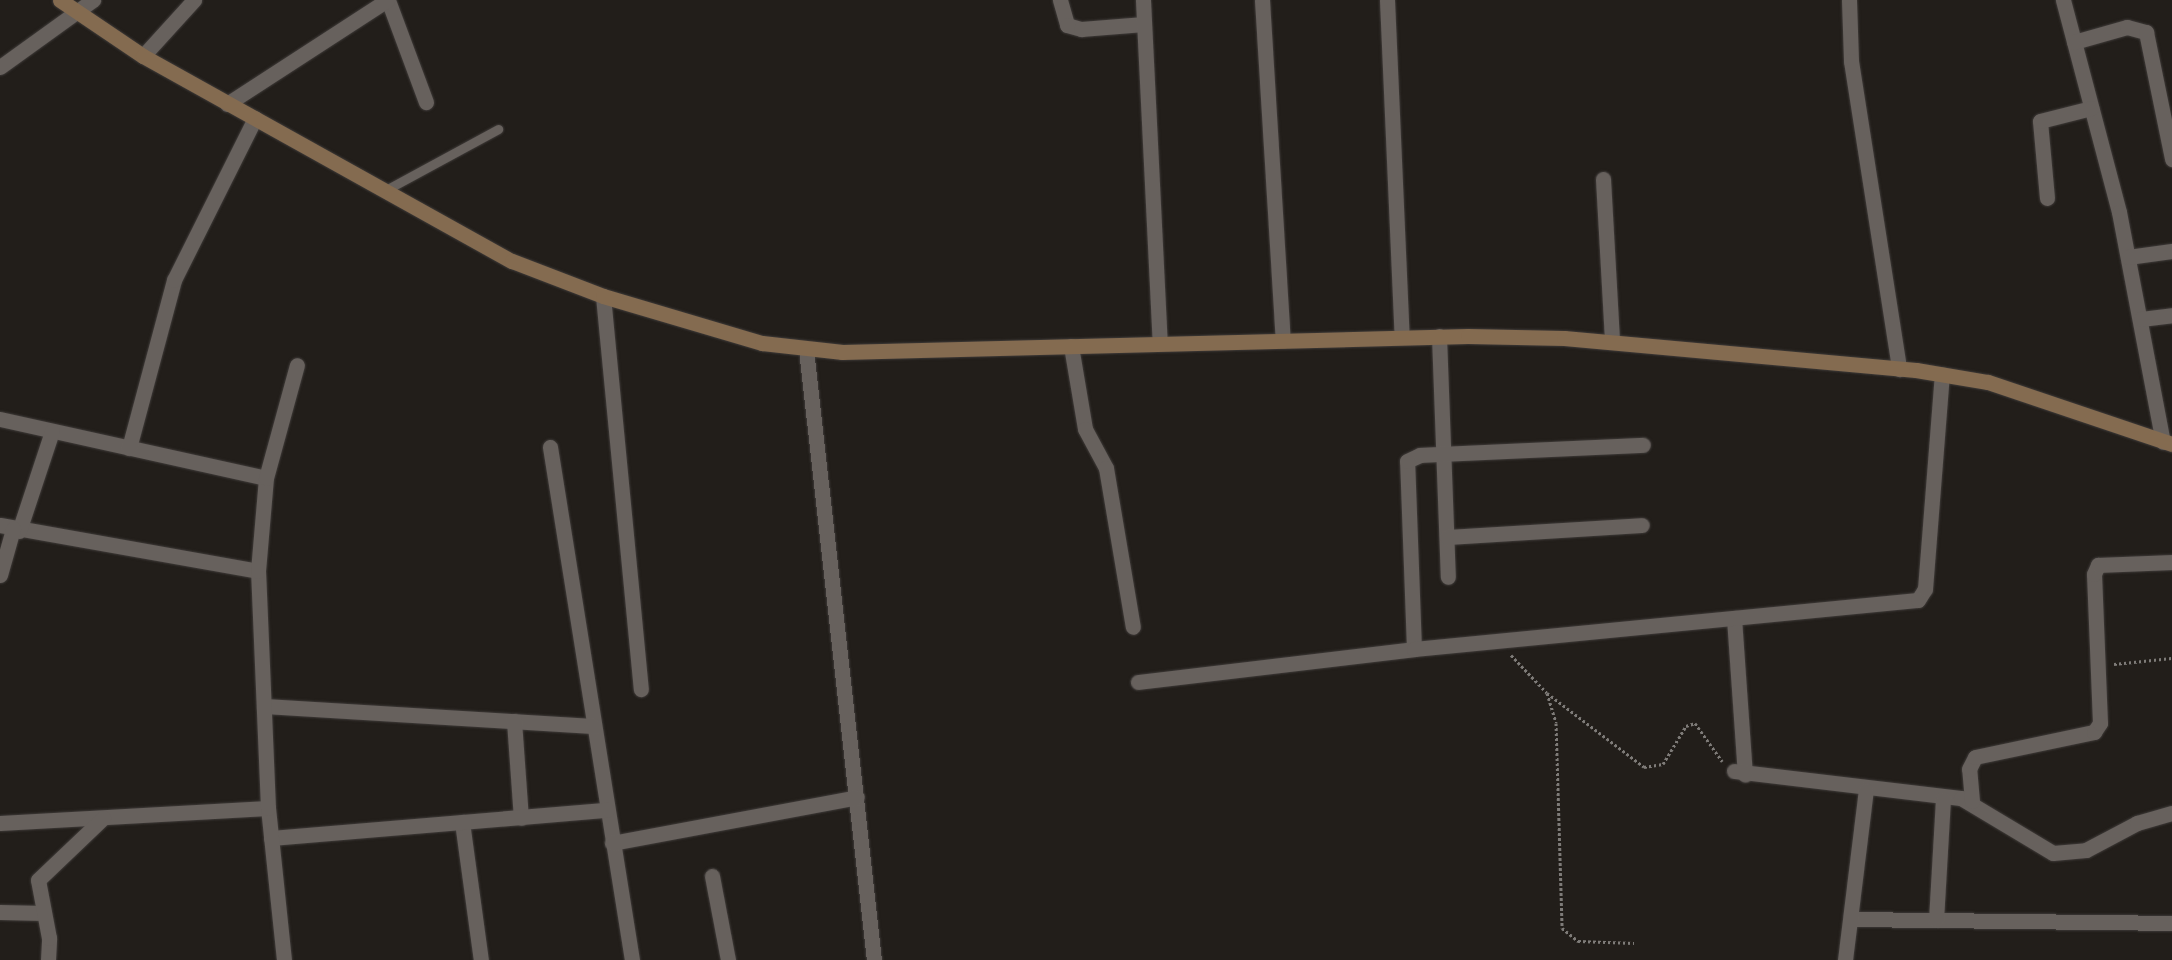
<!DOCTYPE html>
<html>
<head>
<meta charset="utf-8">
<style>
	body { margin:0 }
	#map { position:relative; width:2172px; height:960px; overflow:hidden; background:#221e1a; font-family:"Alegreya Sans",sans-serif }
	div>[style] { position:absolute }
	.path>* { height:3px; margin-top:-1.5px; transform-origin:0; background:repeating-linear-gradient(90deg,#7e7b78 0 2.5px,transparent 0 5px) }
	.roads { filter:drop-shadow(0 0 1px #3f3b39) drop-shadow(0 0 1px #3f3b39) }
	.lane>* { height:9px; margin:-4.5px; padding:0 4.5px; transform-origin:4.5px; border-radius:4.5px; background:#67615d }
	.street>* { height:15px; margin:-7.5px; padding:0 7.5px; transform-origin:7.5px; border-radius:7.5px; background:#67615d }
	.secondary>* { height:15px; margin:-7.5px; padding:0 7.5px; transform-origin:7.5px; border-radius:7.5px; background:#846b50 }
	span { translate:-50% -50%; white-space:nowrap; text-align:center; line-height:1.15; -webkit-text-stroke:4.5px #0a0807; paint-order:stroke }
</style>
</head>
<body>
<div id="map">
	<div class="path">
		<div style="left:1511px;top:655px;width:52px;rotate:46.5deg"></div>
		<div style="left:1547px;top:693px;width:31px;rotate:73deg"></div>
		<div style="left:1556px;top:723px;width:205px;rotate:88.3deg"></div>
		<div style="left:1562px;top:928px;width:21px;rotate:39deg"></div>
		<div style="left:1578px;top:941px;width:56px;rotate:2deg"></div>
		<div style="left:2114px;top:664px;width:58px;rotate:-5.9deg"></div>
		<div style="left:1547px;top:693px;width:122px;rotate:37.3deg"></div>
		<div style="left:1644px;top:767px;width:19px;rotate:-9deg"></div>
		<div style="left:1663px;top:764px;width:44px;rotate:-58.8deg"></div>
		<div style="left:1686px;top:726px;width:9px;rotate:-18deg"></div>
		<div style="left:1695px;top:723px;width:47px;rotate:54.6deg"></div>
	</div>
	<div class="roads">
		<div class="lane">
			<div style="left:384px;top:191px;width:130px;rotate:-28.5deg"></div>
		</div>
		<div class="street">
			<div style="left:388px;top:0;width:109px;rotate:69.6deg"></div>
			<div style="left:1060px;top:0;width:26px;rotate:74deg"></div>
			<div style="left:1067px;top:25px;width:15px;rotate:16deg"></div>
			<div style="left:1081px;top:29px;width:63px;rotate:-4.5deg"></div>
			<div style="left:1143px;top:0;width:343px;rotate:87.2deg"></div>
			<div style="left:1262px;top:0;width:341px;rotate:86.5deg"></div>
			<div style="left:1387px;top:0;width:337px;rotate:87.5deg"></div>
			<div style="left:1849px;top:0;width:61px;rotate:88.1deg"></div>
			<div style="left:1851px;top:61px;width:312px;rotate:81.1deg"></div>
			<div style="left:2063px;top:0;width:219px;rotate:75.2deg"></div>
			<div style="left:2119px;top:212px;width:234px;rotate:79.2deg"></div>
			<div style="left:2074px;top:42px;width:55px;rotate:-15.8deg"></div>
			<div style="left:2127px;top:27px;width:20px;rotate:15deg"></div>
			<div style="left:2146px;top:32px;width:130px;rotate:78.4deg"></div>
			<div style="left:143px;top:56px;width:76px;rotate:-47.7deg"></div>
			<div style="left:0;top:67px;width:115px;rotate:-35.8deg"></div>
			<div style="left:227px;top:104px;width:191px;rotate:-33deg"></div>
			<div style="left:1603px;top:179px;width:162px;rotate:86.8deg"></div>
			<div style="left:2047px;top:198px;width:77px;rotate:-95.2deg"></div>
			<div style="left:2040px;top:121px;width:53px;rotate:-14.3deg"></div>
			<div style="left:2128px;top:257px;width:44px;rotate:-7.8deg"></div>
			<div style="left:603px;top:296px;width:395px;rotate:84.5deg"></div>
			<div style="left:2141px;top:319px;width:31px;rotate:-7deg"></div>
			<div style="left:1439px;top:336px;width:241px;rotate:87.9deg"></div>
			<div style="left:1071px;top:346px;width:84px;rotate:80.4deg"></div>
			<div style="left:1085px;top:429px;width:44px;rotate:61.7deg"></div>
			<div style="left:1106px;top:468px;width:161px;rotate:80.4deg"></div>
			<div style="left:806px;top:349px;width:615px;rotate:83.65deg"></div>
			<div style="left:0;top:419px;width:272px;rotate:12.5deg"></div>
			<div style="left:550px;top:447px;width:520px;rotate:80.92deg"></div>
			<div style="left:129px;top:448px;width:174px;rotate:-75deg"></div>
			<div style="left:174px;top:280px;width:181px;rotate:-63.4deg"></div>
			<div style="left:0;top:525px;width:262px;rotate:10.1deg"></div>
			<div style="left:19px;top:531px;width:105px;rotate:-71.7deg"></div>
			<div style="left:1447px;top:537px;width:195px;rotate:-3.5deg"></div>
			<div style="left:0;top:575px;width:48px;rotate:-74.2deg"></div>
			<div style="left:1734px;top:618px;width:157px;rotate:86deg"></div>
			<div style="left:1414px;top:649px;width:188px;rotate:-92.1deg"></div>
			<div style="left:1407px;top:461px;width:14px;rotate:-25deg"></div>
			<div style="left:1420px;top:455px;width:223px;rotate:-2.6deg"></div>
			<div style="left:1138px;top:682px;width:278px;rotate:-6.8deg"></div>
			<div style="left:1414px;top:649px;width:506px;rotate:-5.55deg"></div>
			<div style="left:1918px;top:600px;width:13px;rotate:-58deg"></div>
			<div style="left:1925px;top:589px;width:215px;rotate:-85.5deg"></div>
			<div style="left:264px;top:706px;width:330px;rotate:3.5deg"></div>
			<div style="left:514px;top:721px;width:97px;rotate:85.9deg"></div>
			<div style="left:1734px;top:771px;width:229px;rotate:6.8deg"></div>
			<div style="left:1961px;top:798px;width:107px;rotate:30.9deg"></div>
			<div style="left:2053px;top:853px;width:33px;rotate:-5deg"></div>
			<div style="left:2086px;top:850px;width:58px;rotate:-27.9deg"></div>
			<div style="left:2137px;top:823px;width:36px;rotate:-16deg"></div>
			<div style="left:1972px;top:801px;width:32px;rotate:-95deg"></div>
			<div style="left:1969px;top:769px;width:13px;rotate:-63deg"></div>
			<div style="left:1975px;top:757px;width:122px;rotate:-11.9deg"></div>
			<div style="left:2094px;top:732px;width:11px;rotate:-56deg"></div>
			<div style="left:2100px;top:723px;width:149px;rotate:-92.3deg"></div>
			<div style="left:2094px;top:574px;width:10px;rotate:-66deg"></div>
			<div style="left:2098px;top:565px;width:74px;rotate:-2.3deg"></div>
			<div style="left:462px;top:822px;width:139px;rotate:82.2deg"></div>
			<div style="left:0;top:823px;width:268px;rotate:-3.2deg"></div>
			<div style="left:271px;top:838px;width:337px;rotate:-4.8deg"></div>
			<div style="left:612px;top:843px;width:249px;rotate:-10.6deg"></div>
			<div style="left:712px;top:876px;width:86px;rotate:79.2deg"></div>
			<div style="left:0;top:912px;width:44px;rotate:1.3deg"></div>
			<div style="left:1851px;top:919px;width:321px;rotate:0.7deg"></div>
			<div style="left:1936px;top:920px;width:121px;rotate:-86.7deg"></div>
			<div style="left:48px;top:960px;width:22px;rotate:-87deg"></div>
			<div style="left:49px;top:938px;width:59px;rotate:-100.7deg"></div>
			<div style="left:38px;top:880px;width:90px;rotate:-43.6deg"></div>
			<div style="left:284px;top:960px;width:153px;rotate:-96deg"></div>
			<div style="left:268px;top:808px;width:237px;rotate:-92.4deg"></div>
			<div style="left:258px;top:571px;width:93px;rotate:-85.1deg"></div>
			<div style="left:266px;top:478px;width:117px;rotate:-74.7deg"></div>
			<div style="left:1845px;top:960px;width:171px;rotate:-83deg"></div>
		</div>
		<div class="secondary">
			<div style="left:60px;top:0;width:100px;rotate:34deg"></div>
			<div style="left:143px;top:56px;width:422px;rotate:29.1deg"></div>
			<div style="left:512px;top:261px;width:97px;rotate:21deg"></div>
			<div style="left:603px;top:296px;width:166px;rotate:16.5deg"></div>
			<div style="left:762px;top:343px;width:81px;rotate:6.4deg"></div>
			<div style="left:842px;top:352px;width:626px;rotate:-1.46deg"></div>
			<div style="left:1468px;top:336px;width:96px;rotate:1.2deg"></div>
			<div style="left:1564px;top:338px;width:353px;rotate:5.2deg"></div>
			<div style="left:1916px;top:370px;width:73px;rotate:9.5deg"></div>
			<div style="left:1988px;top:382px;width:194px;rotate:18.6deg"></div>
		</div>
	</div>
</div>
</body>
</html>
